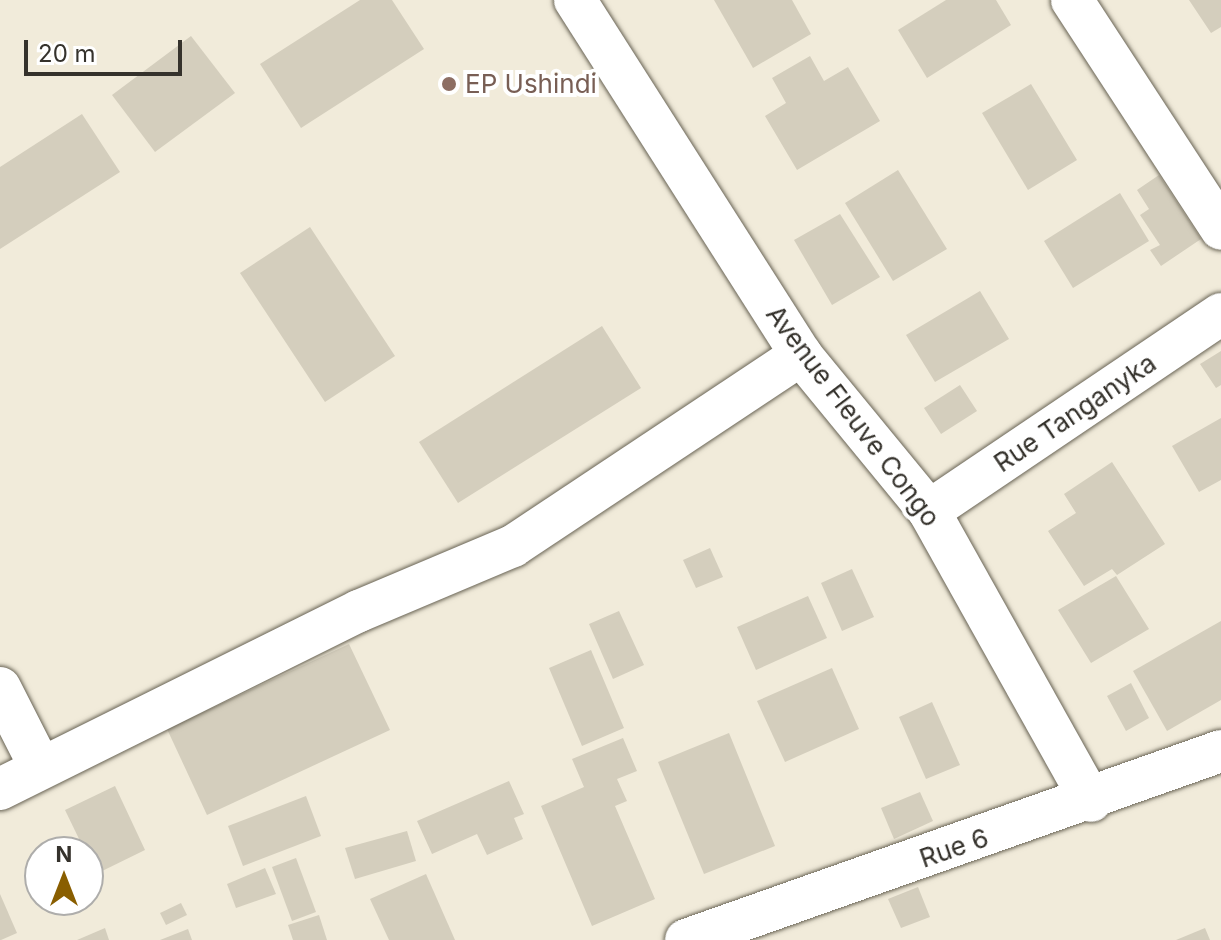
<!DOCTYPE html>
<html>
<head>
<meta charset="utf-8">
<style>
	body { margin:0 }
	#map { position:relative; width:1221px; height:940px; overflow:hidden; background:#f1ebda; font-family:Inter,sans-serif }
	div>[style] { position:absolute }
	.building>* { inset:0; background:#d4cebd }
	.roads { filter:drop-shadow(0 0 2px #686354) drop-shadow(0 0 2px #686354) }
	.minor>* { height:42px; margin:-21px; padding:0 21px; transform-origin:21px; border-radius:21px; background:#fff }
	.dots>* { width:22px; height:22px; translate:-50% -50%; box-sizing:border-box; border:4px solid #fff; border-radius:50% }
	span { translate:-50% -50%; white-space:nowrap; text-align:center; line-height:1.15; -webkit-text-stroke:8px #fff; paint-order:stroke }
	.education-label { font-size:26px; color:#785e54 }
	.left { translate:0 -50%; text-align:left }
	.street-label { font-size:26px; color:#35322c }
	.north { position:absolute; left:24px; top:836px; width:80px; height:80px; box-sizing:border-box; background:#fff; border:2px solid #aeadab; border-radius:50%; rotate:0deg; font-size:22px; font-weight:700; line-height:32px; text-align:center; color:#35322c }
	.north::after { content:''; display:block; margin:auto; width:28px; height:36px; background:#895e00; clip-path:polygon(50% 0,100% 100%,50% 72%,0 100%) }
	.scale { position:absolute; left:24px; top:40px; width:158px; height:36px; box-sizing:border-box; border:4px solid #35322c; border-top:0; padding-left:10px; font-size:24px; line-height:28px; white-space:nowrap; color:#35322c; -webkit-text-stroke:6px #fff; paint-order:stroke }
</style>
</head>
<body>
<div id="map">
	<div class="building">
		<div style="clip-path:polygon(360px 0,392px 0,424px 49px,301px 128px,260px 64px)"></div>
		<div style="clip-path:polygon(714px 0,792px 0,811px 34px,753px 68px)"></div>
		<div style="clip-path:polygon(946px 0,996px 0,1011px 25px,927px 78px,898px 30px)"></div>
		<div style="clip-path:polygon(1189px 0,1221px 0,1221px 27px,1211px 33px)"></div>
		<div style="clip-path:polygon(191px 36px,235px 93px,155px 152px,112px 95px)"></div>
		<div style="clip-path:polygon(810px 56px,824px 81px,848px 67px,880px 121px,797px 170px,765px 116px,786px 103px,772px 78px)"></div>
		<div style="clip-path:polygon(1031px 84px,1077px 160px,1028px 190px,982px 113px)"></div>
		<div style="clip-path:polygon(82px 114px,120px 172px,0 249px,0 167px)"></div>
		<div style="clip-path:polygon(898px 170px,947px 249px,893px 281px,845px 203px)"></div>
		<div style="clip-path:polygon(1159px 175px,1201px 239px,1161px 266px,1150px 250px,1160px 245px,1140px 215px,1149px 209px,1137px 190px)"></div>
		<div style="clip-path:polygon(1120px 193px,1149px 241px,1073px 288px,1044px 241px)"></div>
		<div style="clip-path:polygon(840px 214px,880px 277px,832px 305px,794px 240px)"></div>
		<div style="clip-path:polygon(310px 227px,395px 356px,325px 402px,240px 273px)"></div>
		<div style="clip-path:polygon(980px 291px,1009px 339px,935px 382px,906px 335px)"></div>
		<div style="clip-path:polygon(602px 326px,641px 388px,458px 503px,419px 442px)"></div>
		<div style="clip-path:polygon(1221px 351px,1221px 385px,1216px 388px,1200px 364px)"></div>
		<div style="clip-path:polygon(960px 385px,977px 411px,941px 434px,924px 408px)"></div>
		<div style="clip-path:polygon(1221px 418px,1221px 480px,1199px 492px,1172px 446px)"></div>
		<div style="clip-path:polygon(1112px 462px,1165px 544px,1117px 575px,1112px 569px,1084px 586px,1048px 531px,1076px 513px,1064px 494px)"></div>
		<div style="clip-path:polygon(710px 548px,723px 577px,696px 588px,683px 560px)"></div>
		<div style="clip-path:polygon(852px 569px,874px 617px,842px 631px,821px 583px)"></div>
		<div style="clip-path:polygon(1116px 576px,1149px 629px,1091px 663px,1058px 610px)"></div>
		<div style="clip-path:polygon(808px 596px,827px 638px,756px 670px,737px 627px)"></div>
		<div style="clip-path:polygon(619px 611px,644px 665px,613px 679px,589px 624px)"></div>
		<div style="clip-path:polygon(1221px 621px,1221px 700px,1167px 731px,1133px 671px)"></div>
		<div style="clip-path:polygon(349px 644px,390px 730px,207px 815px,167px 729px)"></div>
		<div style="clip-path:polygon(591px 650px,624px 728px,582px 746px,549px 668px)"></div>
		<div style="clip-path:polygon(832px 668px,859px 729px,785px 762px,757px 701px)"></div>
		<div style="clip-path:polygon(1131px 683px,1149px 718px,1126px 731px,1107px 696px)"></div>
		<div style="clip-path:polygon(932px 702px,960px 765px,926px 779px,899px 717px)"></div>
		<div style="clip-path:polygon(729px 733px,775px 846px,704px 874px,658px 762px)"></div>
		<div style="clip-path:polygon(623px 738px,637px 771px,617px 779px,627px 801px,615px 806px,655px 899px,592px 926px,541px 806px,584px 787px,572px 759px)"></div>
		<div style="clip-path:polygon(509px 781px,524px 814px,514px 818px,523px 839px,487px 855px,477px 834px,432px 854px,417px 821px)"></div>
		<div style="clip-path:polygon(115px 786px,145px 850px,96px 874px,65px 810px)"></div>
		<div style="clip-path:polygon(920px 792px,933px 821px,894px 839px,881px 808px)"></div>
		<div style="clip-path:polygon(306px 796px,321px 836px,243px 866px,228px 826px)"></div>
		<div style="clip-path:polygon(407px 831px,416px 861px,355px 879px,345px 848px)"></div>
		<div style="clip-path:polygon(296px 858px,316px 912px,292px 921px,272px 867px)"></div>
		<div style="clip-path:polygon(265px 868px,276px 894px,236px 908px,227px 884px)"></div>
		<div style="clip-path:polygon(426px 874px,455px 940px,389px 940px,370px 899px)"></div>
		<div style="clip-path:polygon(918px 887px,930px 917px,901px 928px,888px 899px)"></div>
		<div style="clip-path:polygon(0 894px,17px 933px,1px 940px,0 940px)"></div>
		<div style="clip-path:polygon(181px 903px,187px 915px,166px 925px,160px 913px)"></div>
		<div style="clip-path:polygon(319px 915px,327px 940px,293px 940px,288px 925px)"></div>
		<div style="clip-path:polygon(105px 928px,109px 940px,77px 940px)"></div>
		<div style="clip-path:polygon(1205px 928px,1210px 940px,1176px 940px)"></div>
		<div style="clip-path:polygon(188px 929px,192px 940px,160px 940px)"></div>
	</div>
	<div class="roads">
		<div class="minor">
			<div style="left:575px;top:0;width:421px;rotate:57.5deg"></div>
			<div style="left:801px;top:355px;width:202px;rotate:50.6deg"></div>
			<div style="left:929px;top:511px;width:332px;rotate:60.8deg"></div>
			<div style="left:1072px;top:0;width:273px;rotate:56.9deg"></div>
			<div style="left:929px;top:511px;width:352px;rotate:-34deg"></div>
			<div style="left:0;top:688px;width:89px;rotate:63.1deg"></div>
			<div style="left:0;top:789px;width:401px;rotate:-26.4deg"></div>
			<div style="left:359px;top:611px;width:167px;rotate:-22.9deg"></div>
			<div style="left:513px;top:546px;width:346px;rotate:-33.6deg"></div>
			<div style="left:686px;top:940px;width:567px;rotate:-19.46deg"></div>
		</div>
	</div>
	<div class="dots">
		<div style="left:449px;top:84px;background:#8d6e63"></div>
	</div>
	<div class="education-label">
		<span class="left" style="left:465px;top:84px">EP Ushindi</span>
	</div>
	<div class="street-label">
		<span style="left:1075px;top:413px;rotate:-34deg">Rue Tanganyka</span>
		<span style="left:853px;top:416px;rotate:53deg">Avenue Fleuve Congo</span>
		<span style="left:954px;top:848px;rotate:-19deg">Rue 6</span>
	</div>
	<div class="north">N</div>
	<div class="scale">20 m</div>
</div>
</body>
</html>
